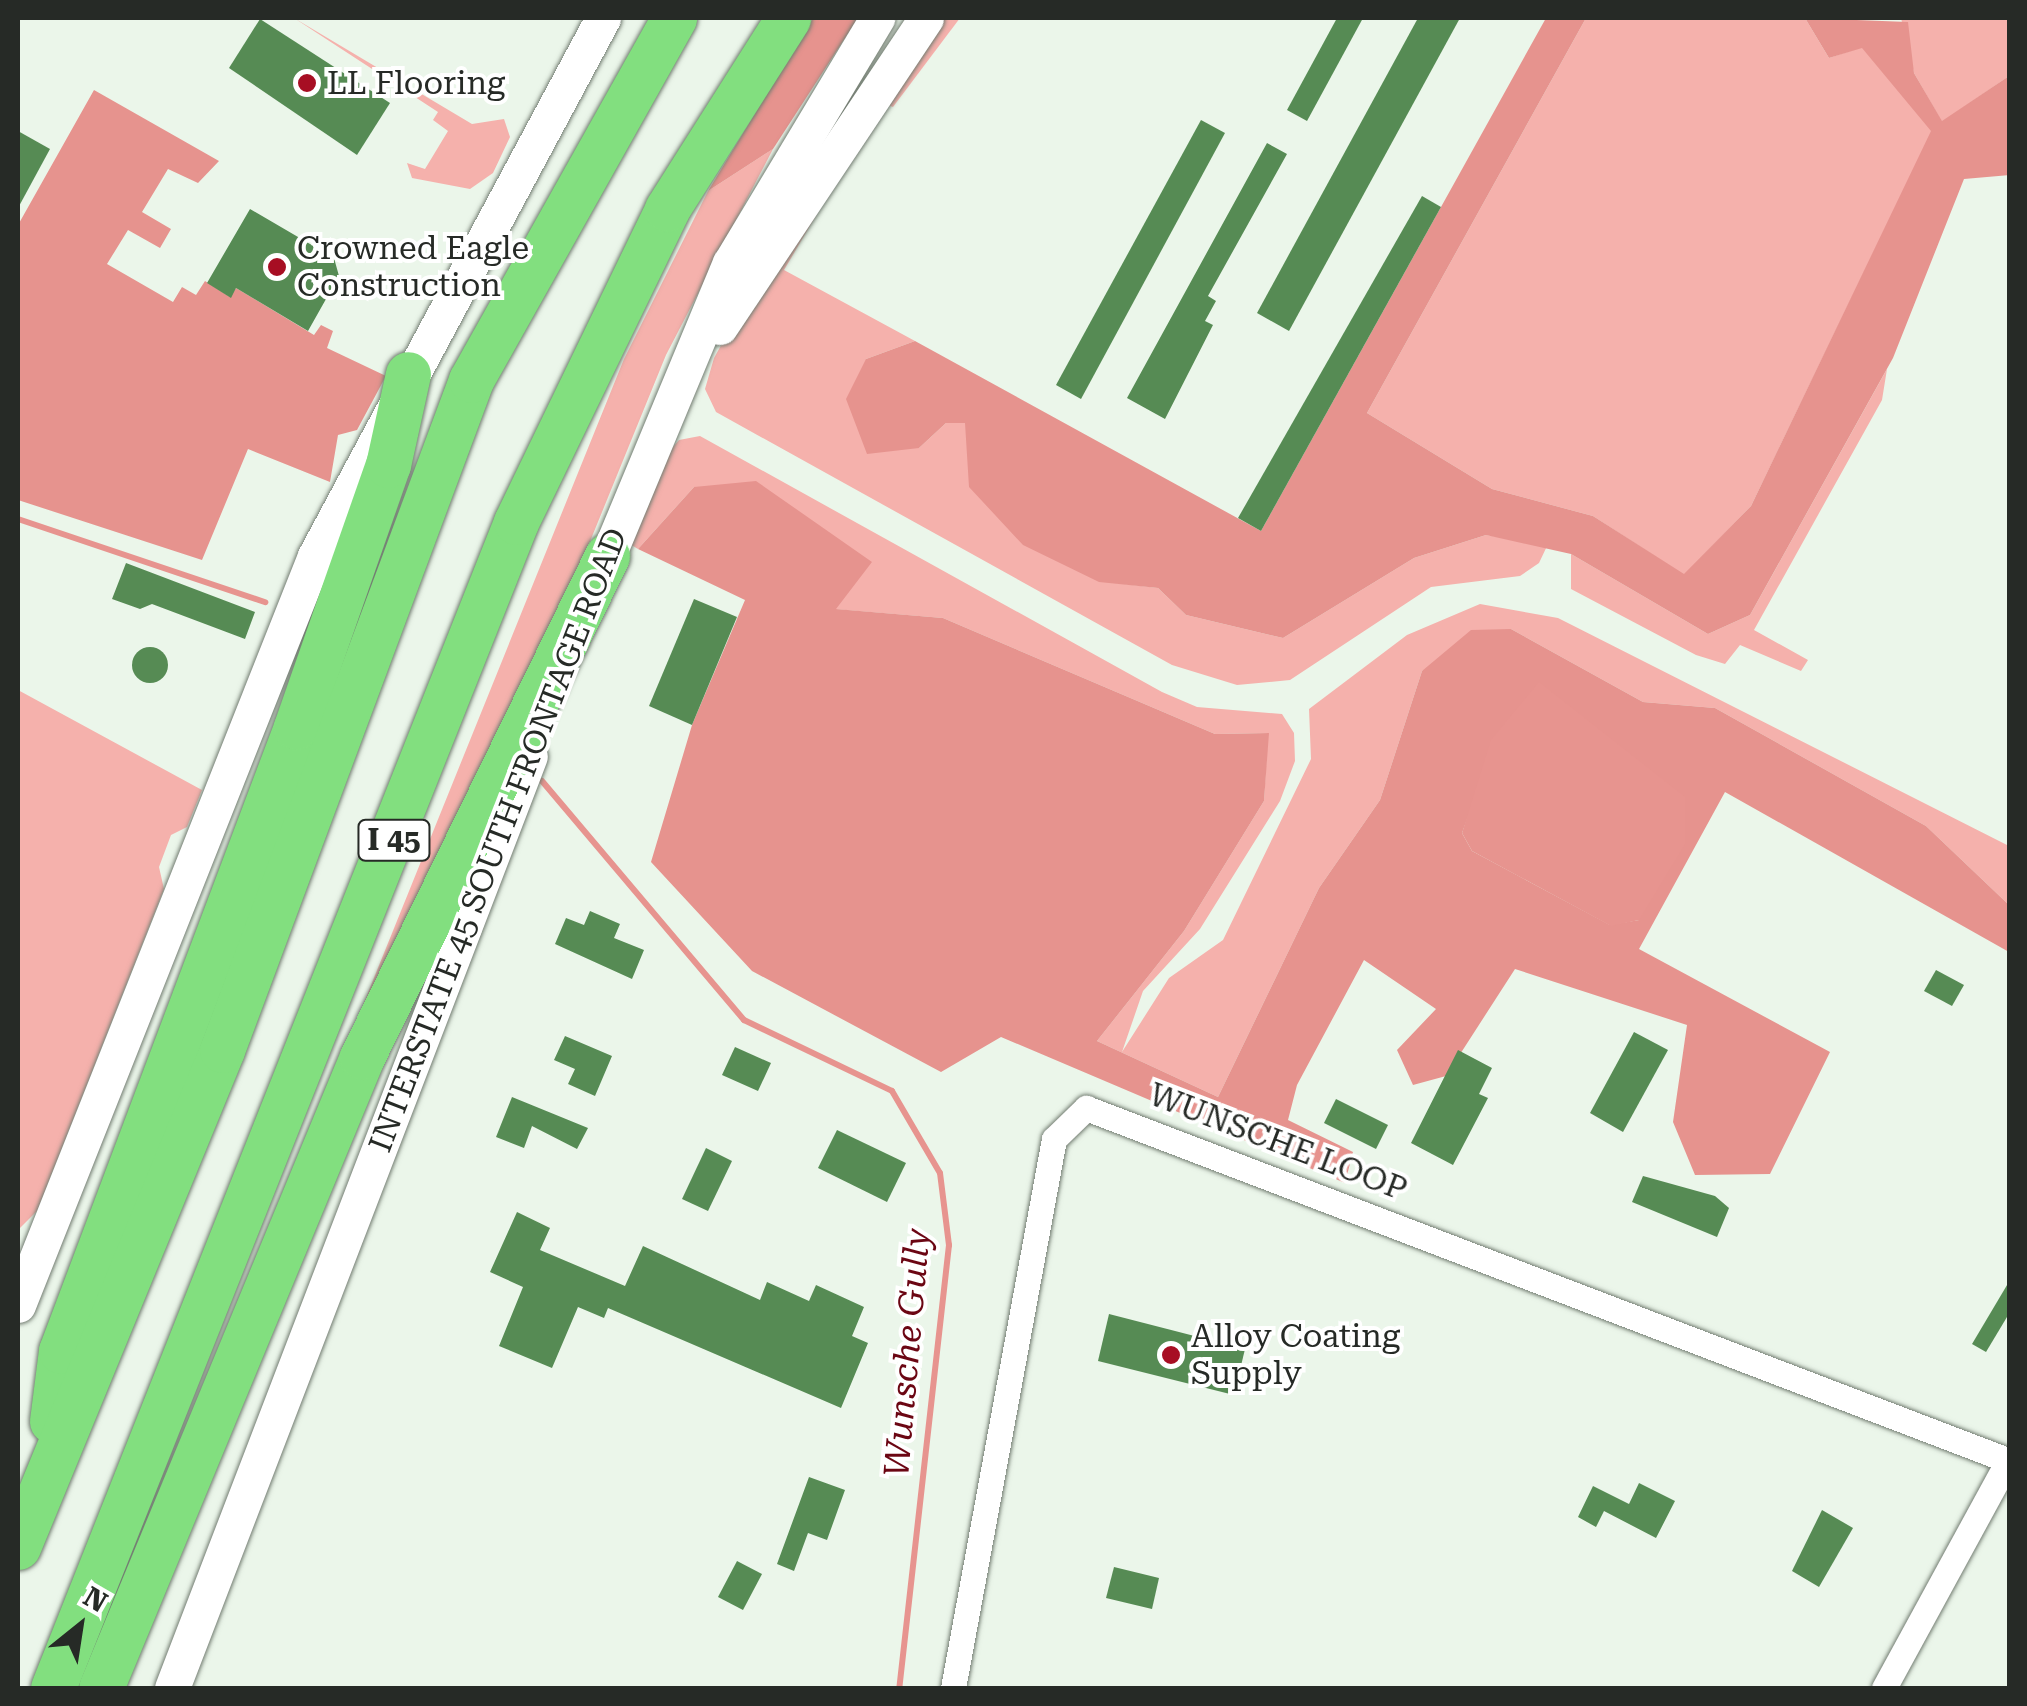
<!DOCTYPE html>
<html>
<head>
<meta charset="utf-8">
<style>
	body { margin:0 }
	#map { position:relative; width:2027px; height:1706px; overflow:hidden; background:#ebf6ea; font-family:"Roboto Serif",serif }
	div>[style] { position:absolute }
	.green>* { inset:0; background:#f5b1ac }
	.forest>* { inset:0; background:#e6938e }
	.water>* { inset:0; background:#e7948f }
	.stream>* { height:6px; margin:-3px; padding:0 3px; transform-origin:3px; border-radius:3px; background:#e7948f }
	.building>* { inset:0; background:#568b54 }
	.round { border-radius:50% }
	.roads { filter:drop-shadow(0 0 2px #727c71) drop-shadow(0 0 2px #727c71) }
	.street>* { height:25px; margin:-12.5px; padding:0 12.5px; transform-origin:12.5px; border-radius:12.5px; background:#fff }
	.secondary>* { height:35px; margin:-17.5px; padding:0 17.5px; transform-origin:17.5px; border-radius:17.5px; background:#fff }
	.highway>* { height:45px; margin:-22.5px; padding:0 22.5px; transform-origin:22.5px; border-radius:22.5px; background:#82df7f }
	.dots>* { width:28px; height:28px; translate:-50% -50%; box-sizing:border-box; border:5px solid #fff; border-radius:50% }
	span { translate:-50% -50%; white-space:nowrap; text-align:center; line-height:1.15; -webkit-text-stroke:8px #fff; paint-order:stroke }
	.shield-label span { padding:2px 8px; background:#fff; border:2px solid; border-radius:8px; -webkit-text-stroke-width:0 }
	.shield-label { font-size:30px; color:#262a26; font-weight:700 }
	.poi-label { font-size:32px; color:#262a26 }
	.left { translate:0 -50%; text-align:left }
	.street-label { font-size:32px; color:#262a26 }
	.water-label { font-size:35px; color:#6b0613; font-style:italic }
	.frame { position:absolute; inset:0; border:20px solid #262a26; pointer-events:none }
	.north { position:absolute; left:30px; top:1576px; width:100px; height:100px; -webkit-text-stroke:8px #fff; paint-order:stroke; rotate:30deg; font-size:28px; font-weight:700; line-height:40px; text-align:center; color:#262a26 }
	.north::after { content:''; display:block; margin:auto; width:35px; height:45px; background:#262a26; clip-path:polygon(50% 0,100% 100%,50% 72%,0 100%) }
</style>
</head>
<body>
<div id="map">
	<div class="green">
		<div style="clip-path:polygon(294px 18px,472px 124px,504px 119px,510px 137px,493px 173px,470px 189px,412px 178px,407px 163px,425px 169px,448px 131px,433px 120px,438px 112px)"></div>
		<div style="clip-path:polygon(934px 18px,960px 18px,893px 107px,885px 104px)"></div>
		<div style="clip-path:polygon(1586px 18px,1805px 18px,1829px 58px,1862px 47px,1932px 131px,1751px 506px,1684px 575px,1593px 516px,1492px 489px,1367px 413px)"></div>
		<div style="clip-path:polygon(1901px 18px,2009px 18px,2009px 76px,1942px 122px,1914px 73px)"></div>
		<div style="clip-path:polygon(773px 149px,666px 355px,538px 669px,262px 1255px,624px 359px,708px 191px)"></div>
		<div style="clip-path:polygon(810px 212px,817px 214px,784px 270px,915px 341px,866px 359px,919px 448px,946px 423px,966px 423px,1099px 581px,1158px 588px,1186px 615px,1283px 638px,1414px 558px,1486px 535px,1548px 544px,1539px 563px,1520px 576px,1431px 587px,1290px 680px,1237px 685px,1172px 665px,716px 412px,705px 389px,714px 358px,768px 261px)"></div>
		<div style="clip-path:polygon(1887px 369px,1882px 400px,1754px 630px,1808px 660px,1801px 671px,1740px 645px,1725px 664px,1696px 655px,1571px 589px,1571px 554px,1708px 634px,1750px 615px)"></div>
		<div style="clip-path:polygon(700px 436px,1162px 692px,1197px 707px,1282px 714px,1294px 733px,1295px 761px,1280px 801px,1200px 929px,1143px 991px,1122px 1052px,1169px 978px,1223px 940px,1311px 759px,1309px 709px,1407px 635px,1480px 604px,1558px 618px,2009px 846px,2009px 905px,1926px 826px,1715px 708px,1643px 702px,1511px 629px,1422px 671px,1380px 800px,1319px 888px,1218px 1097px,1097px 1041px,1184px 931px,1264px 801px,1268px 733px,1215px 734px,943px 618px,834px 609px,694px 487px,638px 549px,628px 543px,666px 455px,679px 440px)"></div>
		<div style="clip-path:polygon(18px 690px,202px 790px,187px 827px,171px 835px,159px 867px,164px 889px,37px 1211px,18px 1230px)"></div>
	</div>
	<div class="forest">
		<div style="clip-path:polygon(813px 18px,858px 18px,773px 149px,708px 191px)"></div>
		<div style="clip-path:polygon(1546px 18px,1586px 18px,1367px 413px,1492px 489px,1593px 516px,1684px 574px,1751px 506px,1931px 131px,1862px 48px,1829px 58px,1805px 18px,1908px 22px,1914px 73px,1942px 121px,2009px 76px,2010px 175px,1964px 179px,1893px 358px,1750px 615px,1708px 634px,1571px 554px,1486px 535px,1414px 558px,1283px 638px,1186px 615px,1158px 588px,1099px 582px,1023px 545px,969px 487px,965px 423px,946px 423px,919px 448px,867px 454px,846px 399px,866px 359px,915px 341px,1261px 531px)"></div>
		<div style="clip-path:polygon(94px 90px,219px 161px,198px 183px,168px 169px,142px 212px,171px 229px,160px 248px,128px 230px,107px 264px,173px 302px,182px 287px,196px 295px,205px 281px,230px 297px,236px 288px,314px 335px,321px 325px,333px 331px,327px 348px,386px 376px,357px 430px,338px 435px,330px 482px,248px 449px,202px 560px,18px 500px,18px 225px)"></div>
		<div style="clip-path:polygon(evenodd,756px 481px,872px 562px,836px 609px,943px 618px,1215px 734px,1269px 733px,1264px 801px,1184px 931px,1097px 1041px,1218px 1097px,1319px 888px,1380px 800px,1422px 671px,1471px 630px,1511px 629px,1643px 702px,1715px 708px,1926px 826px,2009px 905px,2009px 952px,1725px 792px,1639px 949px,1830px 1052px,1770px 1174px,1695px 1175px,1673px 1122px,1687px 1025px,1515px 969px,1446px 1076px,1413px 1085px,1397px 1050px,1436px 1009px,1364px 960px,1297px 1085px,1288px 1120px,1353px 1152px,1345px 1183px,1001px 1037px,941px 1072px,752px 971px,651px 862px,692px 725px,745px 600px,638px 549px,694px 487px,756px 481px,1470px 811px,1639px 920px,1610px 925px,1472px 851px,1462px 833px,1470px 811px)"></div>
	</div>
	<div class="water">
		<div style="clip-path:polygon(1539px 682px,1685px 797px,1685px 844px,1639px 920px,1611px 926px,1472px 851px,1462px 833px,1491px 740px)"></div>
	</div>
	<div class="stream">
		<div style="left:18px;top:519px;width:261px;rotate:18.6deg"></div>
		<div style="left:542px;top:781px;width:313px;rotate:49.8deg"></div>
		<div style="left:744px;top:1020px;width:164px;rotate:25.6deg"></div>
		<div style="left:892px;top:1091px;width:95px;rotate:59.7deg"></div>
		<div style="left:940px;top:1173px;width:73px;rotate:82.9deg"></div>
		<div style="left:949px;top:1245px;width:446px;rotate:96.4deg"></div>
	</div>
	<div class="building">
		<div style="clip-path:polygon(1337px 18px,1363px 18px,1307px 121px,1287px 110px)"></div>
		<div style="clip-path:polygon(1418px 18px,1460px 18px,1289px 331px,1257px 313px)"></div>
		<div style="clip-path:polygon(260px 19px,390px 103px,357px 155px,229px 68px)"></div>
		<div style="clip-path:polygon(1201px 120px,1225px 133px,1081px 399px,1056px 385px)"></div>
		<div style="clip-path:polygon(18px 131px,50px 149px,18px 208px)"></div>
		<div style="clip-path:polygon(1267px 143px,1287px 154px,1208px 296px,1216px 301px,1205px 321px,1213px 325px,1165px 419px,1127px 398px)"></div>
		<div style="clip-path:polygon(1422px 196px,1441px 207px,1261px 531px,1238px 518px)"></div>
		<div style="clip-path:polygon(250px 209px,334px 258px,339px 276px,308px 331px,236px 288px,231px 298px,207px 283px)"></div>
		<div style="clip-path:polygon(126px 563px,255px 612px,245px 639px,152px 604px,140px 609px,112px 599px)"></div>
		<div style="clip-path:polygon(694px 599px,737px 617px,692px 725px,649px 706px)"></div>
		<div class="round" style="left:132px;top:647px;width:36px;height:36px"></div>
		<div style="clip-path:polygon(590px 911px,620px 924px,614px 938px,644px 950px,632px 979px,555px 944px,566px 918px,584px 925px)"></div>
		<div style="clip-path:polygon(1936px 970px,1964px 985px,1952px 1006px,1924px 991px)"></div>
		<div style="clip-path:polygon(1634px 1032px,1668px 1050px,1623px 1132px,1590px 1113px)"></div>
		<div style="clip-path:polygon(565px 1036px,612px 1056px,595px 1096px,568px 1084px,575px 1069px,554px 1060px)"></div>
		<div style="clip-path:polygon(735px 1047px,771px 1063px,758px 1091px,722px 1075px)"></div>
		<div style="clip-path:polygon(1458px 1050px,1492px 1068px,1479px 1094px,1488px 1098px,1453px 1165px,1411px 1143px)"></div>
		<div style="clip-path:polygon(512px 1097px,588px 1128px,577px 1149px,532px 1126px,524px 1148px,496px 1137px)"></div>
		<div style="clip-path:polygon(1336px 1099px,1388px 1125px,1376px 1149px,1324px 1123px)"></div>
		<div style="clip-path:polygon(837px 1130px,906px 1163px,887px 1202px,818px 1168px)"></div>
		<div style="clip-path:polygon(706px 1148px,732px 1161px,708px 1211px,682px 1199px)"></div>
		<div style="clip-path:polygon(1643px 1176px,1715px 1196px,1729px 1208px,1717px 1237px,1632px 1202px)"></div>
		<div style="clip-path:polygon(517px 1212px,550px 1228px,540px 1250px,625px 1286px,643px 1246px,760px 1300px,767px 1282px,809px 1301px,816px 1285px,864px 1307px,852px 1336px,868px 1343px,841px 1408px,608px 1308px,604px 1318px,578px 1307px,552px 1368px,499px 1346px,523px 1287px,490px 1272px)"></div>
		<div style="clip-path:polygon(2010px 1280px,2010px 1312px,1986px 1352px,1972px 1344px)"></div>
		<div style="clip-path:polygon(1109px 1314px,1245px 1349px,1234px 1395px,1098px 1361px)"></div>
		<div style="clip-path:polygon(809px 1477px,845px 1490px,827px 1540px,808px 1533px,794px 1571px,777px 1564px)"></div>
		<div style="clip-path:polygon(1639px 1483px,1675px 1501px,1656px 1538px,1604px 1511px,1596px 1527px,1578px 1517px,1593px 1486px,1629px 1504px)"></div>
		<div style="clip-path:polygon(1822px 1510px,1853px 1528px,1819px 1587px,1792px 1571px)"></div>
		<div style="clip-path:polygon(737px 1561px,762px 1574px,743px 1610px,718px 1597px)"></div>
		<div style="clip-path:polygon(1114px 1567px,1159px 1578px,1152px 1609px,1106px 1598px)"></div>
	</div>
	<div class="roads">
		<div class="street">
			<div style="left:953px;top:1688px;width:558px;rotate:-79.58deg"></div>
			<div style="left:1054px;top:1139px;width:45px;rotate:-44.1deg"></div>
			<div style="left:1086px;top:1108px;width:989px;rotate:20.91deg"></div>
			<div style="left:1884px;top:1688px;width:259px;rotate:-61.4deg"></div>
		</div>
		<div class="secondary">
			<div style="left:720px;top:327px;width:371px;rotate:-56.3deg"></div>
			<div style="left:599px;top:577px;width:340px;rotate:-67.4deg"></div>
			<div style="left:730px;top:263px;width:286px;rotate:-59deg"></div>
			<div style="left:18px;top:1305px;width:806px;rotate:-68.37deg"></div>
			<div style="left:315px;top:556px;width:610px;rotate:-61.84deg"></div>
			<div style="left:172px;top:1688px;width:998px;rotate:-68.99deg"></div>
		</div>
		<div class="highway">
			<div style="left:52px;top:1421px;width:71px;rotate:-82.7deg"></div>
			<div style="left:61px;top:1351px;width:667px;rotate:-69.36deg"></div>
			<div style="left:296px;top:727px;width:278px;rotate:-70.7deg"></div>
			<div style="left:388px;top:465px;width:93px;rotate:-77.6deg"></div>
			<div style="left:18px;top:1547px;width:537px;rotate:-67.68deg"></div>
			<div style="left:222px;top:1050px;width:715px;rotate:-69.61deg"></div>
			<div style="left:471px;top:380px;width:415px;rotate:-60.7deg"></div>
			<div style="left:53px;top:1688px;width:1255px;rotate:-68.34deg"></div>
			<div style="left:516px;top:522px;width:348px;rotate:-64.2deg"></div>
			<div style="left:667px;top:209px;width:226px;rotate:-57.6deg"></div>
			<div style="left:101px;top:1688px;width:683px;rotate:-67.53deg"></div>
			<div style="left:362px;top:1057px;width:558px;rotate:-63.94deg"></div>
		</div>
	</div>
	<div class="dots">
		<div style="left:307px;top:83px;background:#a70e23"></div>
		<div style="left:277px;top:267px;background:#a70e23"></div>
		<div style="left:1171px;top:1355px;background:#a70e23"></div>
	</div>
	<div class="shield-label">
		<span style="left:394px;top:840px">I 45</span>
	</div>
	<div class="poi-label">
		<span class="left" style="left:327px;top:83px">LL Flooring</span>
		<span class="left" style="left:297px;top:267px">Crowned Eagle<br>Construction</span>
		<span class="left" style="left:1191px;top:1355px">Alloy Coating<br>Supply</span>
	</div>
	<div class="street-label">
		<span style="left:498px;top:840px;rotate:-69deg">INTERSTATE 45 SOUTH FRONTAGE ROAD</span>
		<span style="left:1278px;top:1142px;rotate:21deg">WUNSCHE LOOP</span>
	</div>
	<div class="water-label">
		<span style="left:908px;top:1353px;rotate:-85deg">Wunsche Gully</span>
	</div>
	<div class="frame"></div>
	<div class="north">N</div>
</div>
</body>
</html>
